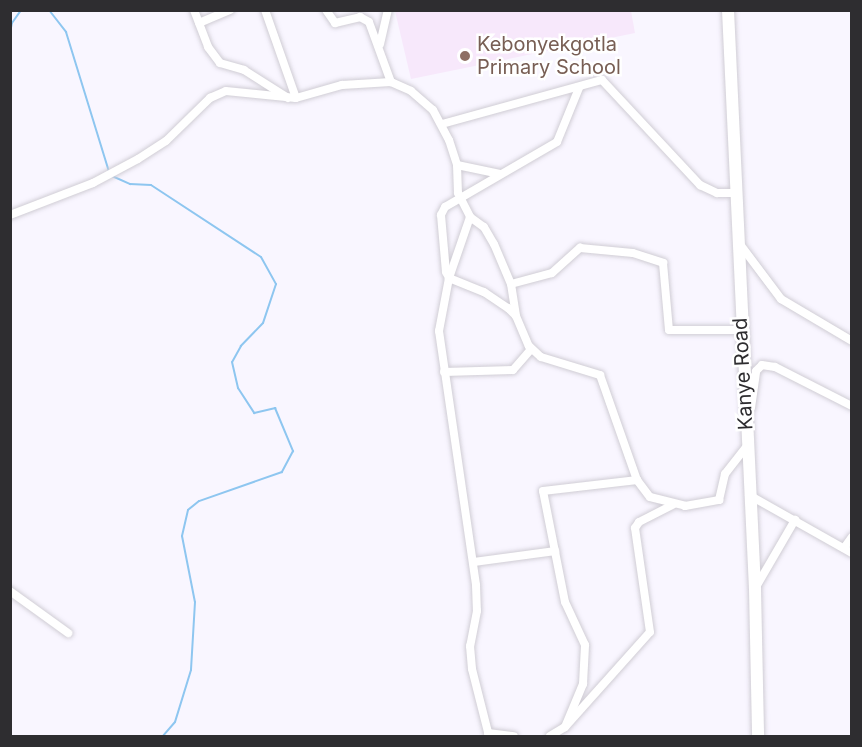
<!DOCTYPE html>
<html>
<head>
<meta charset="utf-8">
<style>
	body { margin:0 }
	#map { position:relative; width:862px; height:747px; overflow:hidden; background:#f9f6ff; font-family:Inter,sans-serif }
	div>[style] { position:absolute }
	.education>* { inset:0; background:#f7e8fb }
	.stream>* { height:2px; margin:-1px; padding:0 1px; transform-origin:1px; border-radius:1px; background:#8ec6f0 }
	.roads { filter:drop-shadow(0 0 2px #d0cdd5) drop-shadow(0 0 2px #d0cdd5) }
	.minor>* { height:8px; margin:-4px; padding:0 4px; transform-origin:4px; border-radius:4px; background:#fff }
	.secondary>* { height:12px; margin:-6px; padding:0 6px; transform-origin:6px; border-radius:6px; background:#fff }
	.dots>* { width:16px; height:16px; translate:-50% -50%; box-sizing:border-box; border:3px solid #fff; border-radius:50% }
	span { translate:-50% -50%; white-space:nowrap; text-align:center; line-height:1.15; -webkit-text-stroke:5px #fff; paint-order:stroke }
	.education-label { font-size:20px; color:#785e54 }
	.left { translate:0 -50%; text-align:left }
	.street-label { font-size:20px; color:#2e2d30 }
	.frame { position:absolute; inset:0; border:12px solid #2e2d30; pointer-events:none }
</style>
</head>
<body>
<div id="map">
	<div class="education">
		<div style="clip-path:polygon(395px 11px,631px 11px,635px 33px,411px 79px)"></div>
	</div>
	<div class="stream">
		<div style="left:49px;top:10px;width:28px;rotate:52deg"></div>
		<div style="left:66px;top:32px;width:146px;rotate:72.9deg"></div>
		<div style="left:10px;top:33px;width:10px;rotate:-79deg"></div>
		<div style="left:12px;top:23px;width:16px;rotate:-55deg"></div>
		<div style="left:112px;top:176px;width:20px;rotate:24deg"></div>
		<div style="left:130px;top:184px;width:21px;rotate:3deg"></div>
		<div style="left:151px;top:185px;width:131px;rotate:33.2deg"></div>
		<div style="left:261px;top:257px;width:31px;rotate:61deg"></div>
		<div style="left:276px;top:284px;width:41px;rotate:108.4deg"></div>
		<div style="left:263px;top:323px;width:32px;rotate:134deg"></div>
		<div style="left:241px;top:346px;width:18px;rotate:119deg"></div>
		<div style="left:232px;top:362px;width:27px;rotate:77deg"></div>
		<div style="left:238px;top:388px;width:30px;rotate:57deg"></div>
		<div style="left:254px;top:413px;width:22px;rotate:-13deg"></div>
		<div style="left:275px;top:408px;width:47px;rotate:67.3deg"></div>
		<div style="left:293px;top:451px;width:24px;rotate:118deg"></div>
		<div style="left:282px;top:472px;width:88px;rotate:160.7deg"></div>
		<div style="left:199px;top:501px;width:14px;rotate:141deg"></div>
		<div style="left:188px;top:510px;width:27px;rotate:103deg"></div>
		<div style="left:182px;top:536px;width:67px;rotate:78.9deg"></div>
		<div style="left:195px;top:602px;width:68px;rotate:93.4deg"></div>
		<div style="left:191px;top:670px;width:54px;rotate:107.1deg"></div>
		<div style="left:175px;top:722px;width:18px;rotate:131deg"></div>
	</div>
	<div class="roads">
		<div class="minor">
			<div style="left:194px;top:10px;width:40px;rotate:69deg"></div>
			<div style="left:208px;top:47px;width:20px;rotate:53deg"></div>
			<div style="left:220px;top:63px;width:25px;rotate:16deg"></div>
			<div style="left:244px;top:70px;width:52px;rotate:32.5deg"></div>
			<div style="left:265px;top:10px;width:93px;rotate:70.6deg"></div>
			<div style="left:326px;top:10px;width:16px;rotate:55deg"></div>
			<div style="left:335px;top:23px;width:26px;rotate:-13deg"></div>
			<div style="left:360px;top:17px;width:10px;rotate:29deg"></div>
			<div style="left:369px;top:22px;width:64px;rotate:69.9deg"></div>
			<div style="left:199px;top:23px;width:34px;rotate:-23deg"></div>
			<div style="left:380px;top:44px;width:35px;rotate:-77deg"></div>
			<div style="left:579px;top:88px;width:58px;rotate:112.2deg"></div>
			<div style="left:557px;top:142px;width:129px;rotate:149.9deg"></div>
			<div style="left:445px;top:207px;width:9px;rotate:117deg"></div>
			<div style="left:441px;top:215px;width:57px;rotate:85deg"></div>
			<div style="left:446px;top:272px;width:7px;rotate:63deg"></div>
			<div style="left:449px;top:278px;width:38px;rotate:22deg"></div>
			<div style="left:484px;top:292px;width:29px;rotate:34deg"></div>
			<div style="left:508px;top:308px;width:11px;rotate:45deg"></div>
			<div style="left:516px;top:316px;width:33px;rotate:67deg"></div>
			<div style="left:529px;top:346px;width:16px;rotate:43deg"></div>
			<div style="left:541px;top:357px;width:62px;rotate:17deg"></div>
			<div style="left:600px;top:375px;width:111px;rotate:70.6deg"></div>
			<div style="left:637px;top:480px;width:21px;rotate:53deg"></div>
			<div style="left:650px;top:497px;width:36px;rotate:14deg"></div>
			<div style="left:685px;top:506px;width:35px;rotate:-10deg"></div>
			<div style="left:719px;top:500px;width:27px;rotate:-77deg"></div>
			<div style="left:725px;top:474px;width:36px;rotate:-52deg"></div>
			<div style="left:442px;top:124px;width:166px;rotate:-15.4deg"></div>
			<div style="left:602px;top:80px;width:144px;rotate:47deg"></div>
			<div style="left:700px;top:185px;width:19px;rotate:25deg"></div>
			<div style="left:717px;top:193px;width:17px"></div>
			<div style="left:457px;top:165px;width:44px;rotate:11.8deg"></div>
			<div style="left:10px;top:215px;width:89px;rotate:-21.1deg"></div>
			<div style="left:93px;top:183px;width:51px;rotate:-28.1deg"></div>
			<div style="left:138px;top:159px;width:33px;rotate:-33deg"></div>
			<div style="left:166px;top:141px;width:62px;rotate:-44.3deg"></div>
			<div style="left:210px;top:98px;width:17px;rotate:-24deg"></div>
			<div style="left:226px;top:91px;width:70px;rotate:5.7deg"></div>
			<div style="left:296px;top:98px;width:48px;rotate:-15.8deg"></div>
			<div style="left:342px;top:85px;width:49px;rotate:-3.5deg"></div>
			<div style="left:391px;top:82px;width:22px;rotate:24deg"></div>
			<div style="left:411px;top:91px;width:29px;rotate:41deg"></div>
			<div style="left:433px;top:110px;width:34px;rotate:62deg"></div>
			<div style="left:449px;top:140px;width:26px;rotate:72deg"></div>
			<div style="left:457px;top:165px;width:28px;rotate:88deg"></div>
			<div style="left:458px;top:193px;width:27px;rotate:63deg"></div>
			<div style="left:470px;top:217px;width:65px;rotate:109deg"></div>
			<div style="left:449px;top:278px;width:54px;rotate:100.7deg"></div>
			<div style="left:439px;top:331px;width:257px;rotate:81.7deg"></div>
			<div style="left:476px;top:585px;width:26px;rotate:88deg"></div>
			<div style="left:477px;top:611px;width:36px;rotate:101deg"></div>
			<div style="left:470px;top:646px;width:23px;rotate:85deg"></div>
			<div style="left:472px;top:669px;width:69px;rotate:75.8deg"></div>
			<div style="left:470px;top:217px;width:17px;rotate:36deg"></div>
			<div style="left:484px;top:227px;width:20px;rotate:60deg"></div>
			<div style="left:494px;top:244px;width:43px;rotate:67deg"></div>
			<div style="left:511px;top:284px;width:32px;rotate:81deg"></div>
			<div style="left:739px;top:243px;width:70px;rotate:53.1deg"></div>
			<div style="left:781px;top:299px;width:82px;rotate:30.6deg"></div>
			<div style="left:511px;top:284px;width:42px;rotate:-15deg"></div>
			<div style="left:552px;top:273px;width:38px;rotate:-42deg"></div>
			<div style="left:580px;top:248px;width:53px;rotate:5.4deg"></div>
			<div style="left:633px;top:253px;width:32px;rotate:18deg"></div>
			<div style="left:663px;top:263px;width:67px;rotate:84.9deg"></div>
			<div style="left:669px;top:330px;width:72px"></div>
			<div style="left:444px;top:372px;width:69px;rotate:-1.7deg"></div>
			<div style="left:513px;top:370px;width:28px;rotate:-49deg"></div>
			<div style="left:751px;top:408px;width:37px;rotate:-82deg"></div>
			<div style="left:756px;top:371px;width:8px;rotate:-45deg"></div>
			<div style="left:762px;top:365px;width:13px;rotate:9deg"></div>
			<div style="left:775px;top:367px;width:86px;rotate:26.9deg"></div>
			<div style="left:749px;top:495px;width:118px;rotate:29.4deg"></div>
			<div style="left:844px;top:548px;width:14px;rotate:-54deg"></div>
			<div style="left:474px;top:562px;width:82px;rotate:-7.7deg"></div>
			<div style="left:756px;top:587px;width:78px;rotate:-59.8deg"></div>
			<div style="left:10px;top:591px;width:72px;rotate:35.9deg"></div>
			<div style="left:565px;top:727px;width:47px;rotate:-67.3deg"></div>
			<div style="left:583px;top:684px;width:39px;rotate:-87deg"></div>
			<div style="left:585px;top:645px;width:47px;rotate:-114.9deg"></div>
			<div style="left:565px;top:602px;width:113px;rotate:-101.2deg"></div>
			<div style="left:543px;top:491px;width:95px;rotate:-6.7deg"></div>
			<div style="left:488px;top:733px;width:26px;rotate:7deg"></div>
			<div style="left:550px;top:736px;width:17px;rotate:-31deg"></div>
			<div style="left:565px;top:727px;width:127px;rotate:-48.2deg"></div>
			<div style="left:650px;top:632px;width:105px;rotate:-98.2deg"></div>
			<div style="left:635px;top:528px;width:7px;rotate:-56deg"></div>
			<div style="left:639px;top:522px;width:38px;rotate:-27deg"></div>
		</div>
		<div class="secondary">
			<div style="left:728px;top:10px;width:580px;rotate:87.33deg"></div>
			<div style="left:755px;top:589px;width:147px;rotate:88.8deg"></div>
		</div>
	</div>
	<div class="dots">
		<div style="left:465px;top:56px;background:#8d6e63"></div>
	</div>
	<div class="education-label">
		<span class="left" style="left:477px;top:56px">Kebonyekgotla<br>Primary School</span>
	</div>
	<div class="street-label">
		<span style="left:743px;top:374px;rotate:-93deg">Kanye Road</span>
	</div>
	<div class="frame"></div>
</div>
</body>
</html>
